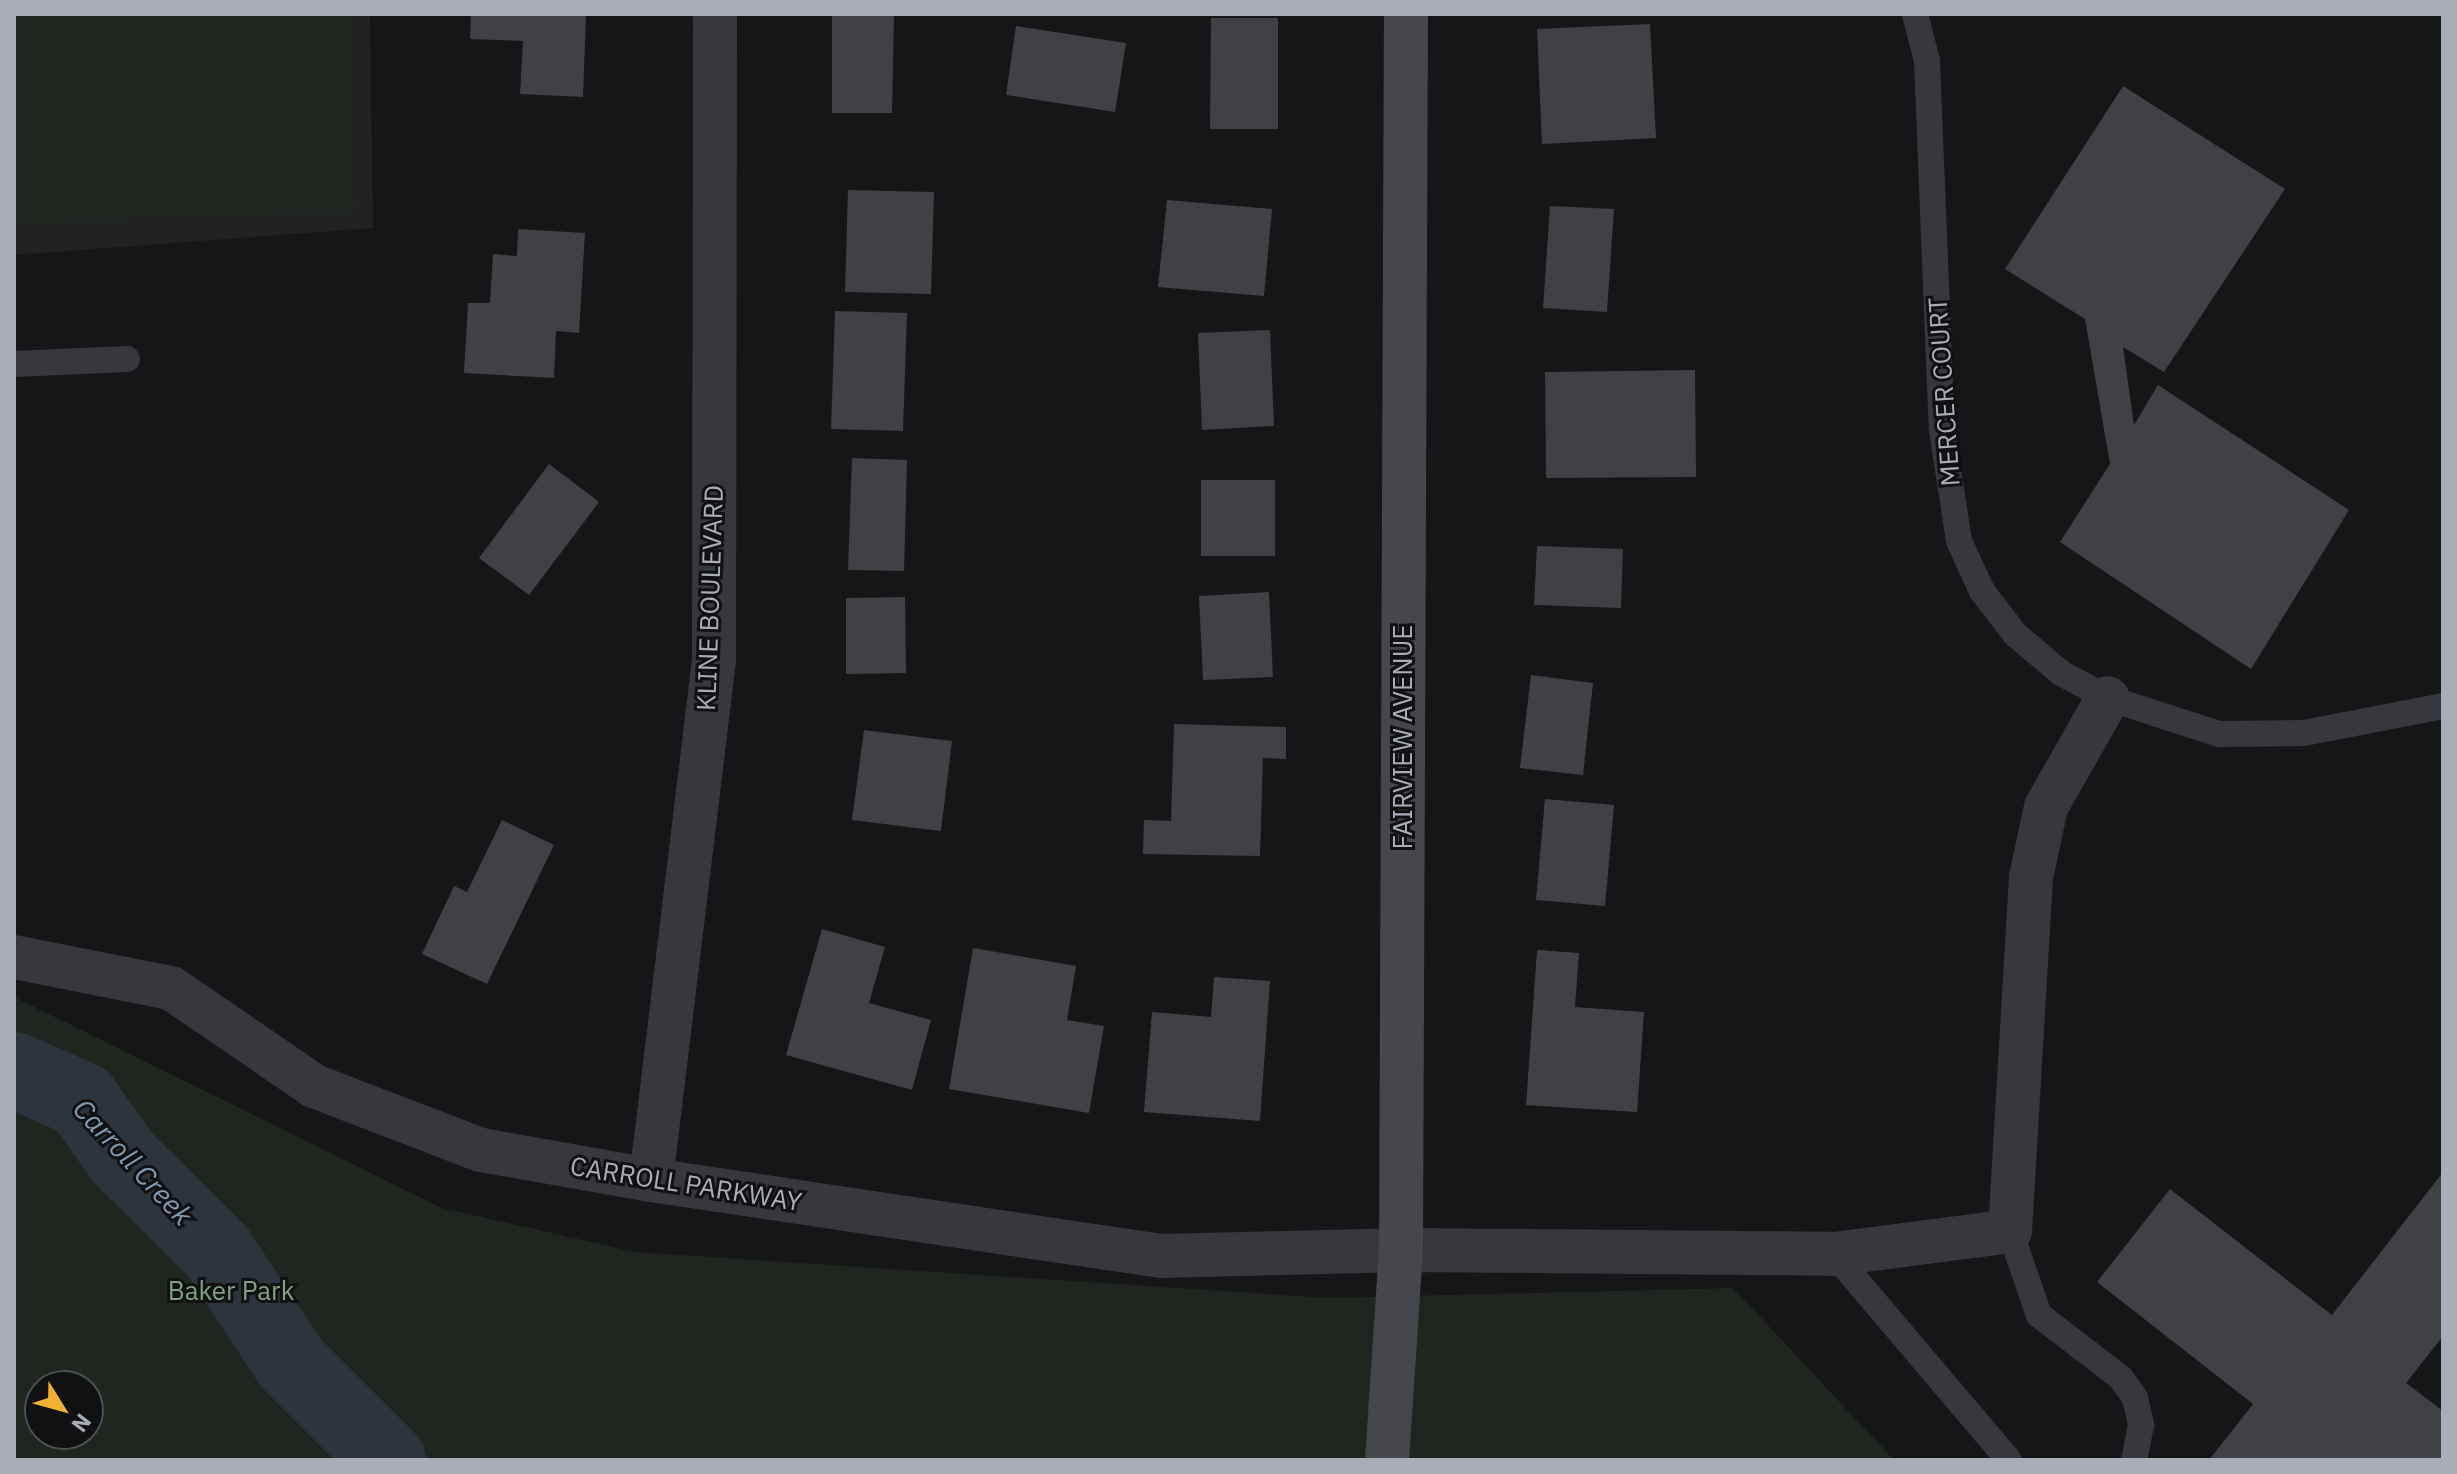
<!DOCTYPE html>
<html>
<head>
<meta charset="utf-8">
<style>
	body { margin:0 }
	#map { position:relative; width:2457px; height:1474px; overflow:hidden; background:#161618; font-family:"IBM Plex Sans",sans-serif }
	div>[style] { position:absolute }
	.built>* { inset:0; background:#222225 }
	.green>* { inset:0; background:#1e261f }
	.river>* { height:76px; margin:-38px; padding:0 38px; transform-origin:38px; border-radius:38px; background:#2c353c }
	.building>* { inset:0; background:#404145 }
	.lane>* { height:26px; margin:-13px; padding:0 13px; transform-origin:13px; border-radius:13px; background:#37383d }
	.street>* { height:44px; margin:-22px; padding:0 22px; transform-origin:22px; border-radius:22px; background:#37383d }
	.secondary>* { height:44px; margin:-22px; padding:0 22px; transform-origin:22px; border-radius:22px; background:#45474d }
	span { translate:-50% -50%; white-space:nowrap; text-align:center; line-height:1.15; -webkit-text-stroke:6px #111113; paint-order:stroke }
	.street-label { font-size:26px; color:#a8adb8 }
	.park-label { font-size:26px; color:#7fa381 }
	.water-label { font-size:28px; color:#7f9bb3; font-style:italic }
	.frame { position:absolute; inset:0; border:16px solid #a8adb8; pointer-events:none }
	.north { position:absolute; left:24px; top:1370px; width:80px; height:80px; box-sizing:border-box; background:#111113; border:2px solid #4d4f55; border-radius:50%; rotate:127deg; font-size:22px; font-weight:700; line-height:32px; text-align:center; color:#a8adb8 }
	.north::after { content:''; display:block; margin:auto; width:28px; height:36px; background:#f2b134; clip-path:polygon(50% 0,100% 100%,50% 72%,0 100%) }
</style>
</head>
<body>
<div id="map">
	<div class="built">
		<div style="clip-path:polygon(14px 14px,370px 14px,373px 228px,14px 255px)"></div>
	</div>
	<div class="green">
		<div style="clip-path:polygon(14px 14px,350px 14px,356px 211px,14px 224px)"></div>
		<div style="clip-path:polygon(evenodd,14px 997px,442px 1208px,635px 1252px,1327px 1298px,1733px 1288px,1894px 1460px,14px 1460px,14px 997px,40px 1386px,88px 1386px,88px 1434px,40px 1434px,40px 1386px)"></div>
	</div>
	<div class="river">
		<div style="left:14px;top:1070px;width:74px;rotate:23.8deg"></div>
		<div style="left:82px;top:1100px;width:72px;rotate:54.6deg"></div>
		<div style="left:124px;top:1159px;width:131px;rotate:44.7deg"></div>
		<div style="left:217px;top:1251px;width:134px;rotate:56.5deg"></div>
		<div style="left:291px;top:1363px;width:137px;rotate:45deg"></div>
	</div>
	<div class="building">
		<div style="clip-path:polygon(471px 14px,586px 14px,583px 97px,520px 94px,523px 41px,470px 39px)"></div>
		<div style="clip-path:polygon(854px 14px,894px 14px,892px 113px,832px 113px,832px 16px)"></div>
		<div style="clip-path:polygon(1211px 18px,1278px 18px,1278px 129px,1210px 129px)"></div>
		<div style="clip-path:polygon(1650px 24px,1656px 138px,1542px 144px,1537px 29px)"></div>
		<div style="clip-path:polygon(1016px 26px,1126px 43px,1115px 112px,1006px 95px)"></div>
		<div style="clip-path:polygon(2123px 86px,2285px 189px,2164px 372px,2123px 347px,2134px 425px,2158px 385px,2349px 510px,2251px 669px,2060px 542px,2110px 464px,2085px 319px,2005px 269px)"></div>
		<div style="clip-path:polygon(848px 190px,934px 192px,931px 294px,845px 292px)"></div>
		<div style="clip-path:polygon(1167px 200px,1272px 209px,1264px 296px,1158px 287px)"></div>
		<div style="clip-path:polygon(1550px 206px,1614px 209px,1607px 312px,1543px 308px)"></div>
		<div style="clip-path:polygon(518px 229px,585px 233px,579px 333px,556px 331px,554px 378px,464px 373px,468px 303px,490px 303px,493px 254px,517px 256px)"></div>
		<div style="clip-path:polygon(835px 311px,907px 313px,903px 431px,831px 429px)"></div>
		<div style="clip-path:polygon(1270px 330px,1274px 426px,1202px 430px,1198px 333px)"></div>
		<div style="clip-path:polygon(1695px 370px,1696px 477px,1546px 478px,1545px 372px)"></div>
		<div style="clip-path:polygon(852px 458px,907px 460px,904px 571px,848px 570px)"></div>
		<div style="clip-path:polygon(549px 464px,599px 502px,529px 595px,479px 558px)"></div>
		<div style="clip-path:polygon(1201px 480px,1275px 480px,1275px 556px,1201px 556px)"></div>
		<div style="clip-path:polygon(1537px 546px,1623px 549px,1621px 608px,1534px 605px)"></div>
		<div style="clip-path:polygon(1269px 592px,1273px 677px,1203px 680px,1199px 596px)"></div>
		<div style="clip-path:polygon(905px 597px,906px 673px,846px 674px,846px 598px)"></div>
		<div style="clip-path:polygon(1531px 675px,1593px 683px,1583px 775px,1520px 768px)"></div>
		<div style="clip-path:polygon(1174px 724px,1286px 727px,1286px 759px,1263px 758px,1260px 856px,1143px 854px,1144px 820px,1171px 821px)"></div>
		<div style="clip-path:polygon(864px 730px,952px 741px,941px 831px,852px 820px)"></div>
		<div style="clip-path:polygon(1545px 799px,1614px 805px,1605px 906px,1536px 900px)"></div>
		<div style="clip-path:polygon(502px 820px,554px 845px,487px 984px,422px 954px,454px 886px,467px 892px)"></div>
		<div style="clip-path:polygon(822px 929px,885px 947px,869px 1003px,931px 1020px,912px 1090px,786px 1055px)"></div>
		<div style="clip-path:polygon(973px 948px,1076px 966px,1067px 1020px,1104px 1026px,1089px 1113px,949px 1089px)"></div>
		<div style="clip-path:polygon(1537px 950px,1579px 953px,1575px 1007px,1644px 1012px,1637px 1112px,1526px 1105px)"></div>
		<div style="clip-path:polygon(1214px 977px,1270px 981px,1260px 1121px,1144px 1112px,1152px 1012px,1211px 1017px)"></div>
		<div style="clip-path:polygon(2443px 1172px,2443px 1336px,2406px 1383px,2443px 1411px,2443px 1460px,2209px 1460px,2253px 1404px,2097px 1282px,2170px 1189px,2332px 1315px)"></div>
	</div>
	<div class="lane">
		<div style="left:1915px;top:14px;width:49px;rotate:75.7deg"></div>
		<div style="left:1927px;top:61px;width:369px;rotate:87.7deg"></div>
		<div style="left:1942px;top:430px;width:112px;rotate:81.3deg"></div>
		<div style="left:1959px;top:541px;width:55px;rotate:65.3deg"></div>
		<div style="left:1982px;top:591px;width:54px;rotate:52.5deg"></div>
		<div style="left:2015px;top:634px;width:60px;rotate:40.3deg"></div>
		<div style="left:2061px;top:673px;width:53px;rotate:28deg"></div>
		<div style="left:2108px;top:698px;width:117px;rotate:18deg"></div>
		<div style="left:2219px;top:734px;width:85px;rotate:-0.7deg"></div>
		<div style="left:2304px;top:733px;width:142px;rotate:-11deg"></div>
		<div style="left:14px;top:364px;width:113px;rotate:-2.5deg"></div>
		<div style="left:2010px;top:1231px;width:89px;rotate:71deg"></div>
		<div style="left:2039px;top:1315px;width:103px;rotate:37.5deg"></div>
		<div style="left:2121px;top:1378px;width:24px;rotate:55deg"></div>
		<div style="left:2135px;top:1398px;width:28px;rotate:77deg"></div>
		<div style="left:2141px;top:1425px;width:36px;rotate:101deg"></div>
		<div style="left:1834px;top:1254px;width:270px;rotate:49.7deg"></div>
	</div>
	<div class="street">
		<div style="left:14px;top:957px;width:160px;rotate:11.2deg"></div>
		<div style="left:171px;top:988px;width:173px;rotate:34.4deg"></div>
		<div style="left:314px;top:1086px;width:179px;rotate:21deg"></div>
		<div style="left:481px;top:1150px;width:173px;rotate:10deg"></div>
		<div style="left:651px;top:1180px;width:516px;rotate:8.48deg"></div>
		<div style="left:1161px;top:1256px;width:240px;rotate:-1.4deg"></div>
		<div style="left:1401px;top:1250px;width:433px;rotate:0.5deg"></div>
		<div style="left:1834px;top:1254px;width:177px;rotate:-7.4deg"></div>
		<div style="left:2010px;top:1231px;width:355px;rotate:-86.6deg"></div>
		<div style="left:2031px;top:877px;width:72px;rotate:-77.9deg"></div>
		<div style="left:2046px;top:807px;width:125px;rotate:-60.4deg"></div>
		<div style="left:651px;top:1180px;width:524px;rotate:-83.09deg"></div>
		<div style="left:714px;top:660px;width:646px;rotate:-89.91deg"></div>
	</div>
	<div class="secondary">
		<div style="left:1387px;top:1460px;width:210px;rotate:-86.2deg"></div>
		<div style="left:1401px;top:1250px;width:1236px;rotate:-89.77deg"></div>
	</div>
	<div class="street-label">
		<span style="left:1944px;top:392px;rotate:-94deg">MERCER COURT</span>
		<span style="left:710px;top:598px;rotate:-88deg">KLINE BOULEVARD</span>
		<span style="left:1403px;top:737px;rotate:-90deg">FAIRVIEW AVENUE</span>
		<span style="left:686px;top:1184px;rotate:9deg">CARROLL PARKWAY</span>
	</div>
	<div class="park-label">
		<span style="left:231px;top:1291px">Baker Park</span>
	</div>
	<div class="water-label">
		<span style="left:133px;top:1162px;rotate:47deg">Carroll Creek</span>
	</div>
	<div class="frame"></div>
	<div class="north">N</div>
</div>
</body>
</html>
